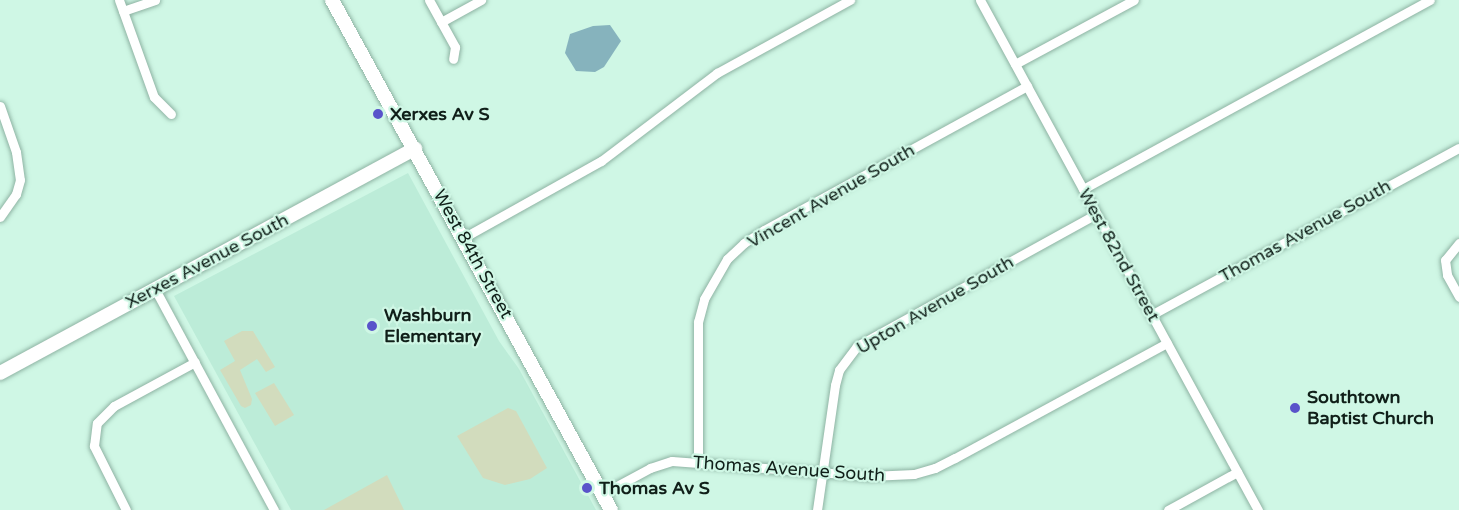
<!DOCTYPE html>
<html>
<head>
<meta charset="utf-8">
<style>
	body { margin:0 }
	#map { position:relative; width:1459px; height:510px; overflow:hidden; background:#cff7e5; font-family:"Varela Round",sans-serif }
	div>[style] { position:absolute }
	.built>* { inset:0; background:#bcecd8 }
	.green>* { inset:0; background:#d2dcbd }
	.water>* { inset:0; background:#86b3bd }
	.roads { filter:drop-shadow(0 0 2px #8eb3a3) drop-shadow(0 0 2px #8eb3a3) }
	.street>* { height:9px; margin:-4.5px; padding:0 4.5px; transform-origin:4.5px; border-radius:4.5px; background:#fff }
	.secondary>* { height:14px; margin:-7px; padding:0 7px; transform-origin:7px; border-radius:7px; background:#fff }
	.dots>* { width:16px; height:16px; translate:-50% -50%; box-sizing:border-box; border:3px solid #cff7e5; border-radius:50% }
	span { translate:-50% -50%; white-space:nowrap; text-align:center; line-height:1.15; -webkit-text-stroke:4.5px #cff7e5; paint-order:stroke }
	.poi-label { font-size:18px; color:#101f19; font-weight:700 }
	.left { translate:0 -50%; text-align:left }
	.street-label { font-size:18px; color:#101f19 }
</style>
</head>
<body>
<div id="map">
	<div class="built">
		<div style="clip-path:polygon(408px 173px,499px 341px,519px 369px,596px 510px,291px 510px,174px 296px)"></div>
	</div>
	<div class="green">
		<div style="clip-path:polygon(242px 331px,253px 331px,275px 367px,266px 372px,257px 359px,240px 370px,252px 399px,251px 405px,245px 408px,241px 406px,220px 370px,235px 361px,224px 341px)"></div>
		<div style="clip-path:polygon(274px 383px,294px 415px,275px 426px,255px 393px)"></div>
		<div style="clip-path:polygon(508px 408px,516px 411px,547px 468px,530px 479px,505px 485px,483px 478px,457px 436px)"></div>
		<div style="clip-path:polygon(387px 475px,404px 510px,324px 510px)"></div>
	</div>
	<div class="water">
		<div style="clip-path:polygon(610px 25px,621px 41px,604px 67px,595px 72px,576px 71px,565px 53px,570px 34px,593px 26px)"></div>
	</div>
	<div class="roads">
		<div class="street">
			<div style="left:119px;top:0;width:103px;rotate:70.2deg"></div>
			<div style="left:154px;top:97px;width:24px;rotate:45deg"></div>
			<div style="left:429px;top:0;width:54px;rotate:61deg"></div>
			<div style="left:455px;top:47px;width:12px;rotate:99deg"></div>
			<div style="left:980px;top:0;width:581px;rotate:61.41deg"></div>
			<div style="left:123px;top:11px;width:34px;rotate:-19deg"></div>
			<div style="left:441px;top:22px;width:46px;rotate:-28.8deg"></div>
			<div style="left:1015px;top:64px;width:135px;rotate:-28.3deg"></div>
			<div style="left:0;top:106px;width:49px;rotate:70.8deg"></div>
			<div style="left:16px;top:152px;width:28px;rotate:82deg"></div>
			<div style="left:20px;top:180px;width:15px;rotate:106deg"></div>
			<div style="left:16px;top:194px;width:28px;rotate:125deg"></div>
			<div style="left:1083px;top:189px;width:395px;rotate:-28.6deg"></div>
			<div style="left:463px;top:238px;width:158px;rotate:-29.2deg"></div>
			<div style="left:601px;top:161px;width:146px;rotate:-37.2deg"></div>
			<div style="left:717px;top:73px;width:152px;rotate:-28.8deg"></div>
			<div style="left:1459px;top:243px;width:22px;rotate:129deg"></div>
			<div style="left:1445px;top:260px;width:15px;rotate:82deg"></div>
			<div style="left:1447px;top:275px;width:25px;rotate:61deg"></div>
			<div style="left:155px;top:289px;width:251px;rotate:61.7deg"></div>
			<div style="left:1151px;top:315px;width:350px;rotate:-28.5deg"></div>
			<div style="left:698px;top:462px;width:140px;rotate:-90deg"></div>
			<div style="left:698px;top:322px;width:24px;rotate:-75deg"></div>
			<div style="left:704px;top:299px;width:46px;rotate:-60.1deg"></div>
			<div style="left:727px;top:259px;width:23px;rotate:-43deg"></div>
			<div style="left:744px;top:243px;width:24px;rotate:-33deg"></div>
			<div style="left:764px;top:230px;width:300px;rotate:-28.7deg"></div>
			<div style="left:602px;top:494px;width:55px;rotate:-28.4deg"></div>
			<div style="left:650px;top:468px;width:23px;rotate:-18deg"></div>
			<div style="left:672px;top:461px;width:199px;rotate:4.3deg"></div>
			<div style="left:870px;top:476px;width:44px;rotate:-2.6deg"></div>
			<div style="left:914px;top:474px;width:22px;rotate:-16deg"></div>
			<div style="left:935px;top:468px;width:22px;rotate:-27deg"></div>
			<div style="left:955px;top:458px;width:241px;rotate:-28.5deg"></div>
			<div style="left:126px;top:510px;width:72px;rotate:-116.6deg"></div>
			<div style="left:94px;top:446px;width:23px;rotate:-83deg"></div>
			<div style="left:97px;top:423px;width:24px;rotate:-45deg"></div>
			<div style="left:114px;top:406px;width:92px;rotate:-28.5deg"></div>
			<div style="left:817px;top:510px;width:126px;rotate:-81.8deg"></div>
			<div style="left:835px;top:385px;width:16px;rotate:-75deg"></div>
			<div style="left:839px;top:370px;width:30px;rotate:-53deg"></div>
			<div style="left:857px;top:346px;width:273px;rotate:-28.9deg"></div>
			<div style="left:1168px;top:510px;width:79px;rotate:-28.8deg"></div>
		</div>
		<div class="secondary">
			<div style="left:332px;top:0;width:581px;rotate:61.32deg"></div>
			<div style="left:0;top:373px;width:472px;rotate:-28.4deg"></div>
		</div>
	</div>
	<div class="dots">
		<div style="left:378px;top:114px;background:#5953ca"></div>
		<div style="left:372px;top:326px;background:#5953ca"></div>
		<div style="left:1295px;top:408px;background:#5953ca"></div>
		<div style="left:587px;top:488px;background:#5953ca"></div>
	</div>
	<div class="poi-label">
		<span class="left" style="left:390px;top:114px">Xerxes Av S</span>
		<span class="left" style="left:384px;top:326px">Washburn<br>Elementary</span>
		<span class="left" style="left:1307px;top:408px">Southtown<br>Baptist Church</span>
		<span class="left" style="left:599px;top:488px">Thomas Av S</span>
	</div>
	<div class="street-label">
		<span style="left:831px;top:196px;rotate:-30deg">Vincent Avenue South</span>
		<span style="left:1305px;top:231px;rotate:-29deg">Thomas Avenue South</span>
		<span style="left:473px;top:254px;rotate:61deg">West 84th Street</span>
		<span style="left:1119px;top:255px;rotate:61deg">West 82nd Street</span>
		<span style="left:207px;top:261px;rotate:-28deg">Xerxes Avenue South</span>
		<span style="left:935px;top:305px;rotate:-30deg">Upton Avenue South</span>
		<span style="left:789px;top:469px;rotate:4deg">Thomas Avenue South</span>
	</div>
</div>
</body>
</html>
